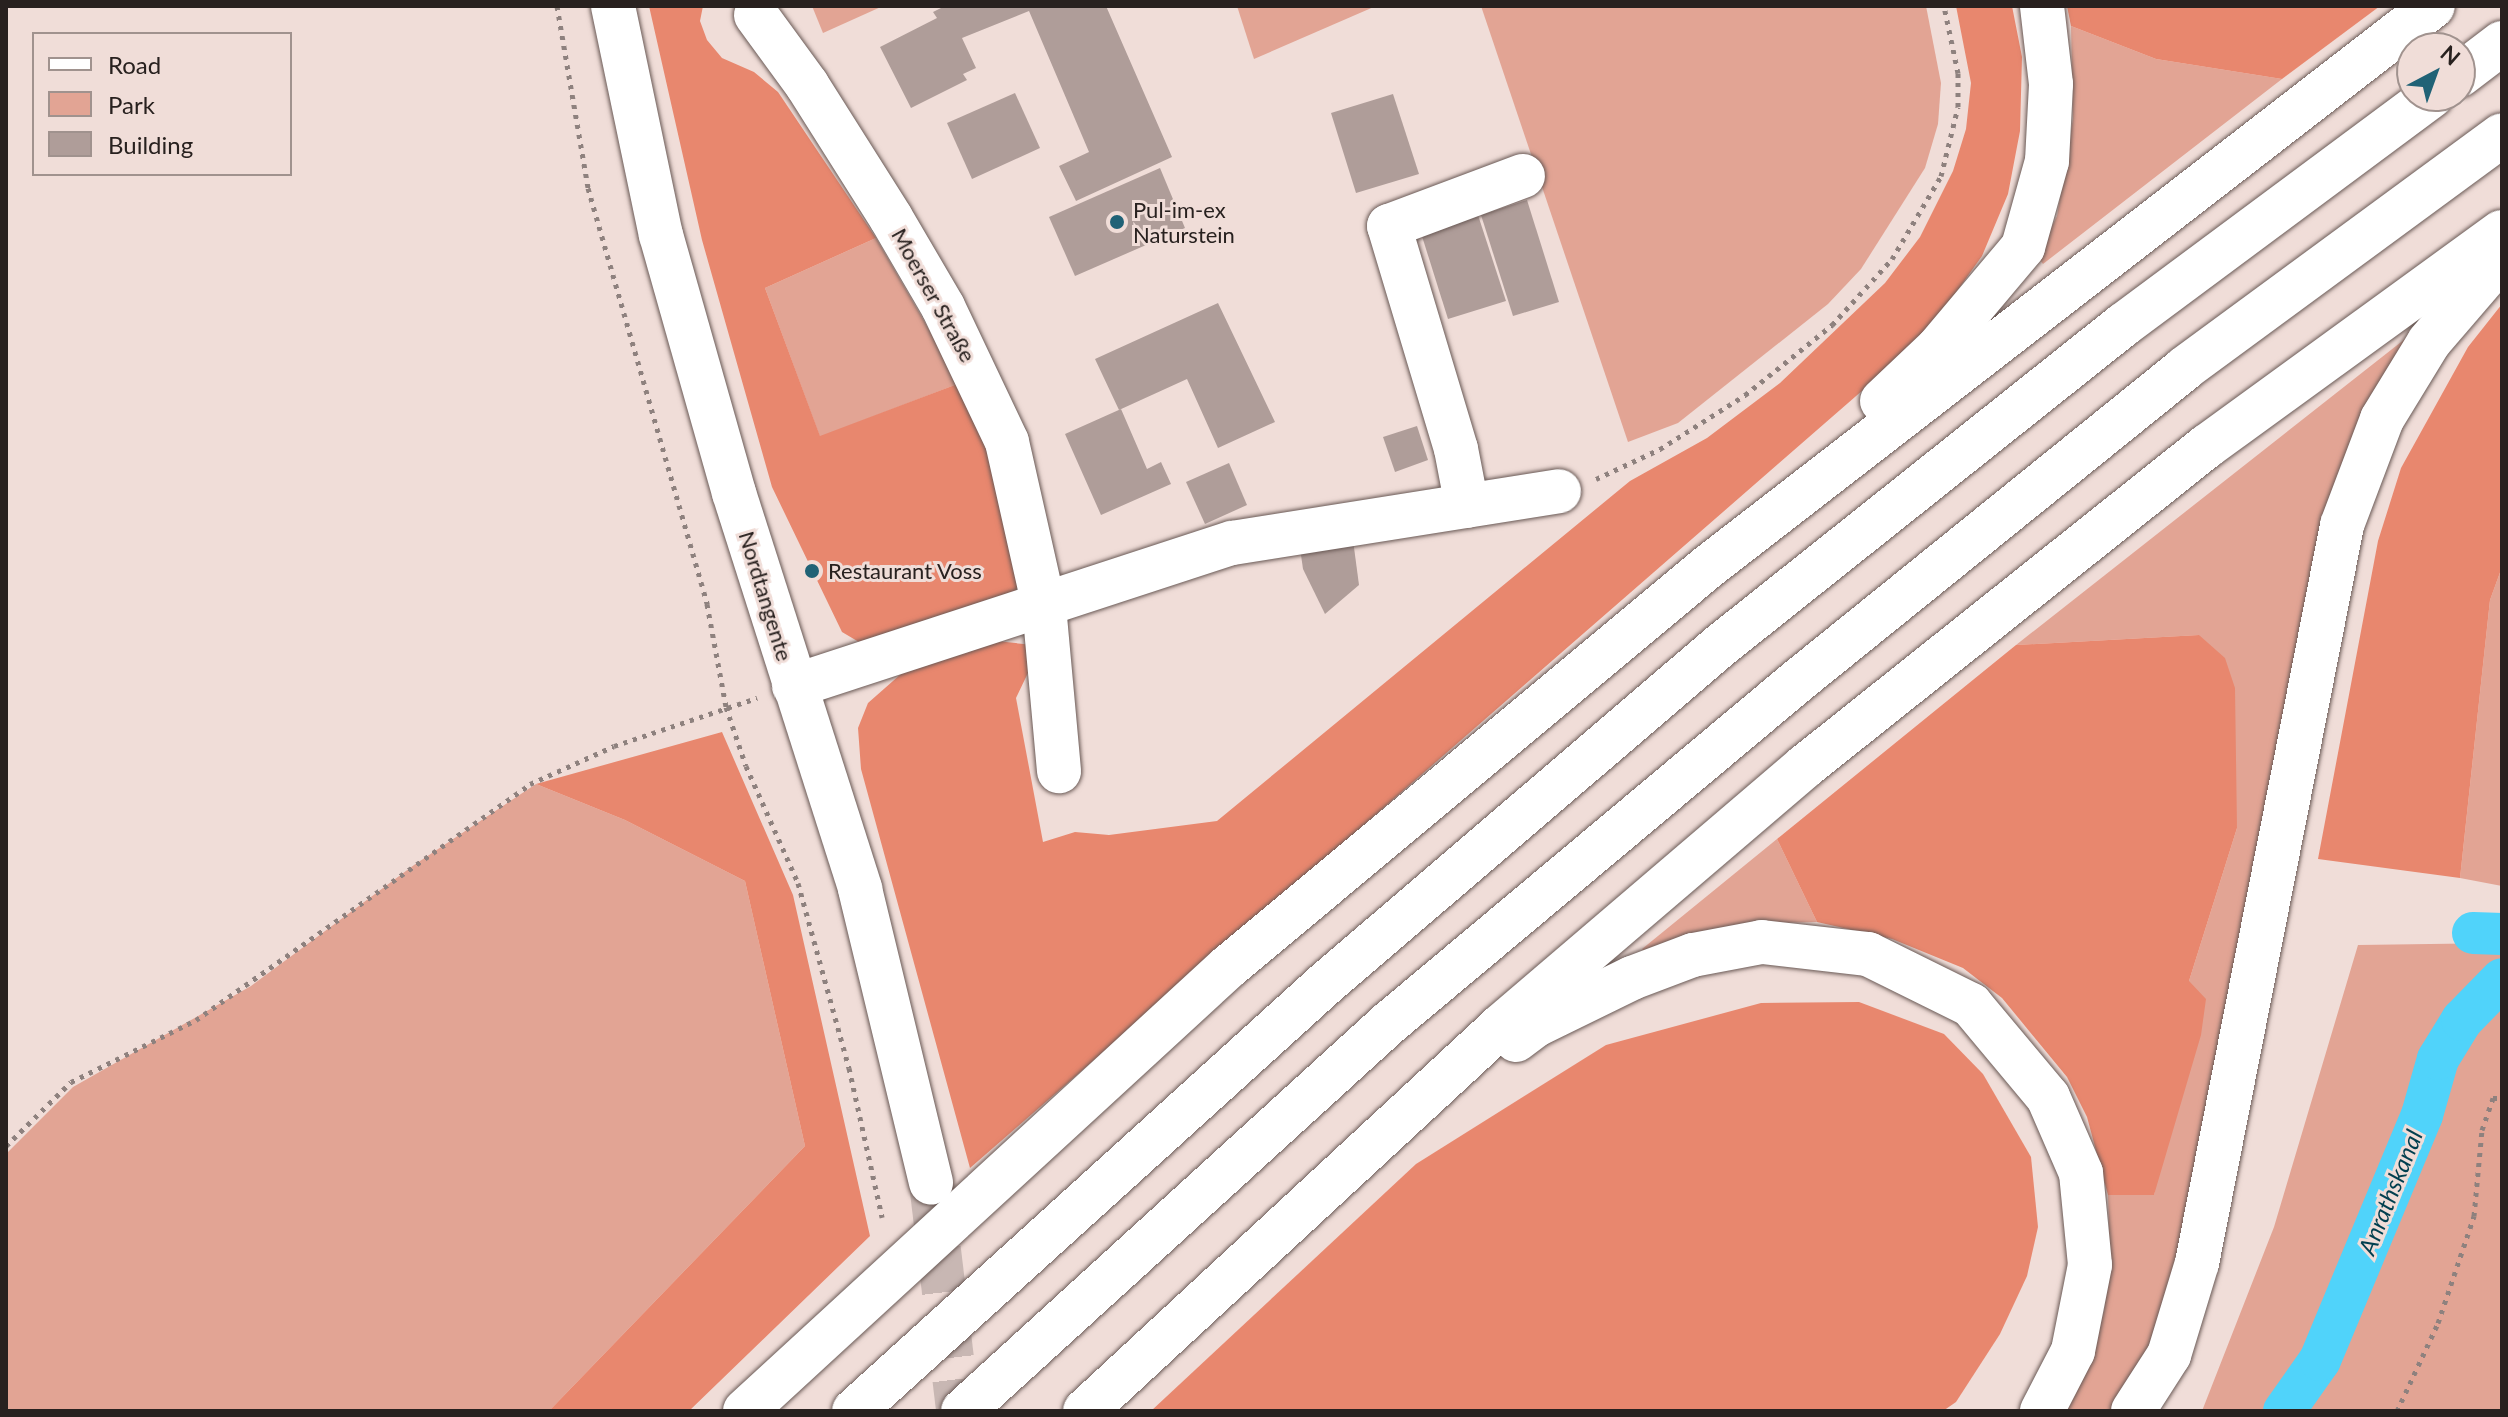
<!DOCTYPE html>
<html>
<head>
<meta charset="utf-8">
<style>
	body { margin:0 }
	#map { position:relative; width:2508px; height:1417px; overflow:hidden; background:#f0ddd8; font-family:Lato,sans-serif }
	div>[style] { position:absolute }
	.green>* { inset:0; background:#e2a494 }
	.forest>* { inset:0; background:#e8876e }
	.canal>* { height:42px; margin:-21px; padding:0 21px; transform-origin:21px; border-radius:21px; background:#50d3fa }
	.building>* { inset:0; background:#af9d99 }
	.major-tunnel>* { height:44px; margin-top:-22px; transform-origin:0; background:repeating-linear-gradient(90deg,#c8b7b3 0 44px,transparent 0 66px) }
	.path>* { height:5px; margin-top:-2.5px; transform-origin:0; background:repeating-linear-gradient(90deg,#8e817e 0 4px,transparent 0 10px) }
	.roads { filter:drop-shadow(0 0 2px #695955) drop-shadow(0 0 2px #695955) }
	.minor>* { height:44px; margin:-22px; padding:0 22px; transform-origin:22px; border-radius:22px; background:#fff }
	.major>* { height:44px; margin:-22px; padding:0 22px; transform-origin:22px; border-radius:22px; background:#fff }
	.highway>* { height:44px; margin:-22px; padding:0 22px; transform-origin:22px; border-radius:22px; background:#fff }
	.dots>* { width:22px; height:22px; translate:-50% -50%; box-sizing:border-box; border:4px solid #f0ddd8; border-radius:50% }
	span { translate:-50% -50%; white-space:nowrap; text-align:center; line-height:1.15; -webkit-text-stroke:6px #f0ddd8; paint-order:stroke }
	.poi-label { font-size:22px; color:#28211f }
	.left { translate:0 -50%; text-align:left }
	.street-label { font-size:22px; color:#28211f }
	.water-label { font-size:24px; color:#013f4f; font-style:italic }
	.frame { position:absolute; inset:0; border:8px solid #28211f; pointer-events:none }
	.legend { position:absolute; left:32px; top:32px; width:260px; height:144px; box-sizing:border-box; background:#f0ddd8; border:2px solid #a0928e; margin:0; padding:10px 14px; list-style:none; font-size:24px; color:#28211f }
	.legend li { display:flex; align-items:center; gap:16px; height:40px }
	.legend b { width:40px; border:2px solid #a0928e }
	.north { position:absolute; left:2396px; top:32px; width:80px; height:80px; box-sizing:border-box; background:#f0ddd8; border:2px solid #a0928e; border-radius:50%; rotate:41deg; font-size:22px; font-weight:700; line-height:32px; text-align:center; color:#28211f }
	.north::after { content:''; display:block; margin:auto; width:28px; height:36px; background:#206276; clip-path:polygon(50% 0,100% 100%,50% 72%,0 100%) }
</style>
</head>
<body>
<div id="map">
	<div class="green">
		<div style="clip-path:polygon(812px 6px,883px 6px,823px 33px)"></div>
		<div style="clip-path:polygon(1237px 6px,1376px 6px,1254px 59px)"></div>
		<div style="clip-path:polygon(1481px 6px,1926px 6px,1941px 83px,1938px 124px,1925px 168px,1861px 269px,1828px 304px,1678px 423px,1628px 442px)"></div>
		<div style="clip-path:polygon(2071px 26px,2156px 59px,2282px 79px,2043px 264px,2037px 256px,2057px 216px,2073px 119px)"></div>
		<div style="clip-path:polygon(876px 238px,960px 383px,820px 437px,765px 288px)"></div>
		<div style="clip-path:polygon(2410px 335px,2183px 1279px,2122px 1411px,2065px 1411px,2092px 1355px,2104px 1311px,2110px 1263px,2108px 1195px,2154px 1195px,2189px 981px,2237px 828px,2199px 635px,2016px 645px)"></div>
		<div style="clip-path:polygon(2502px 567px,2502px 886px,2460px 878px,2490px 600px)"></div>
		<div style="clip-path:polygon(536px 784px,625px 820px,745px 881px,805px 1146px,549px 1411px,6px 1411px,6px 1154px,73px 1087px,251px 986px,414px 865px)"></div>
		<div style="clip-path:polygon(1777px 839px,1817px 922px,1774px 923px,1646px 955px,1642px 949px)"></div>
		<div style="clip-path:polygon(2502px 943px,2502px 1411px,2202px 1411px,2274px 1227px,2358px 945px)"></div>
	</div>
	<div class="forest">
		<div style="clip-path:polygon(649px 6px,703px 6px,700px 21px,707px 40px,722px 58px,754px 72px,778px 92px,876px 238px,765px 288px,820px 436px,960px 383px,999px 471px,1019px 580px,1014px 599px,864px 645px,842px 632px,772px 487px,702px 240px)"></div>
		<div style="clip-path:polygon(1956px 6px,2012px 6px,2022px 57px,2020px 131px,2008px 194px,1982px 256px,1925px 336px,970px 1168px,861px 769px,858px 728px,868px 703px,910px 666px,987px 640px,1033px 645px,1037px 654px,1016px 698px,1043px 842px,1075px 832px,1109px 835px,1217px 821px,1630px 481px,1707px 438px,1780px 383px,1885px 283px,1920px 237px,1953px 171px,1966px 129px,1971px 83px)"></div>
		<div style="clip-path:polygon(2067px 6px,2380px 6px,2282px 79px,2156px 59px,2071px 26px)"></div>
		<div style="clip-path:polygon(2502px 304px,2502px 567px,2490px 600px,2460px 878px,2318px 859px,2378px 541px,2401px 468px,2468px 347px)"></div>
		<div style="clip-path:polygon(2199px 635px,2225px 658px,2235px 688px,2237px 828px,2189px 981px,2206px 999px,2201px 1035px,2154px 1195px,2108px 1195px,2087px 1117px,2067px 1077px,2002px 998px,1963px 968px,1892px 939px,1817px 922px,1777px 839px,2016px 645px)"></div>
		<div style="clip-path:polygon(722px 732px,793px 895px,870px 1236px,689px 1411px,549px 1411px,805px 1146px,745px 881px,625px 820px,536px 784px)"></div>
		<div style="clip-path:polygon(1859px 1002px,1944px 1034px,1983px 1074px,2031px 1157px,2038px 1227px,2027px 1276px,2000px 1334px,1956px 1402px,1943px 1411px,1151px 1411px,1416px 1164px,1606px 1045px,1761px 1003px)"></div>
	</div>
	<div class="canal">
		<div style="left:2473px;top:933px;width:29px;rotate:2deg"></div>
		<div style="left:2284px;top:1411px;width:62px;rotate:-54.8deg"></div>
		<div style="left:2320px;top:1360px;width:265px;rotate:-67.4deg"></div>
		<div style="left:2422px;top:1115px;width:58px;rotate:-74.1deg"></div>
		<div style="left:2438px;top:1059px;width:46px;rotate:-58.4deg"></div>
		<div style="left:2462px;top:1020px;width:57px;rotate:-45.7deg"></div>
	</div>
	<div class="building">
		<div style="clip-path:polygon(945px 6px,1106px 6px,1172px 157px,1076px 201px,1059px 166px,1089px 152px,1029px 11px,962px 38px,976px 68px,963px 74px,967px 80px,911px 108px,880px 47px,937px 18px,933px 12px)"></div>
		<div style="clip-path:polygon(1015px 93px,1040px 148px,972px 179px,947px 123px)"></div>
		<div style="clip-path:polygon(1393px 94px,1419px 174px,1356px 193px,1331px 113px)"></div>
		<div style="clip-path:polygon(1160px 168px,1185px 228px,1075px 276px,1049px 217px)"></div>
		<div style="clip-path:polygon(1527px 200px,1559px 302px,1513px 316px,1481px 215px)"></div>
		<div style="clip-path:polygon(1478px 215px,1506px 301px,1448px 319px,1421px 233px)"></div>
		<div style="clip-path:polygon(1218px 303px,1275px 422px,1218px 448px,1187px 379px,1119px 410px,1095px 359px)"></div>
		<div style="clip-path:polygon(1121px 409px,1147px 469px,1161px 462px,1171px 484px,1101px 515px,1065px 434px)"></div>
		<div style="clip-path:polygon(1417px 426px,1428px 460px,1395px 472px,1383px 437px)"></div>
		<div style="clip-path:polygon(1229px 463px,1247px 505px,1205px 524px,1186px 482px)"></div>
		<div style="clip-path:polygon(1353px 540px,1359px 585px,1325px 614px,1303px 569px,1300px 548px)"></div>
	</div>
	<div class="major-tunnel">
		<div style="left:931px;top:1183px;width:230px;rotate:83.2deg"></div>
	</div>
	<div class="path">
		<div style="left:557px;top:6px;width:185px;rotate:80.3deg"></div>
		<div style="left:588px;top:188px;width:433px;rotate:74deg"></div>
		<div style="left:707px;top:604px;width:105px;rotate:79.5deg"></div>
		<div style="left:726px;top:707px;width:62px;rotate:71.3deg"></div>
		<div style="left:746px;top:766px;width:128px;rotate:66deg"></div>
		<div style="left:798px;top:883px;width:192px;rotate:74.6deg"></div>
		<div style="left:849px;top:1068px;width:153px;rotate:77.5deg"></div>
		<div style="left:1596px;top:479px;width:71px;rotate:-25.1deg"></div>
		<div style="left:1660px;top:449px;width:101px;rotate:-32.4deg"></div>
		<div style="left:1745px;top:395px;width:112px;rotate:-38.8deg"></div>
		<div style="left:1832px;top:325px;width:89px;rotate:-47.7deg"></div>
		<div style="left:1892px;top:259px;width:96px;rotate:-59.4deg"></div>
		<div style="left:1941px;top:176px;width:71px;rotate:-76.2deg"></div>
		<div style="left:1958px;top:107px;width:34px;rotate:-90deg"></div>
		<div style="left:1958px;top:73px;width:68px;rotate:-101.8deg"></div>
		<div style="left:6px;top:1146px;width:91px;rotate:-44.6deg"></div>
		<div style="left:71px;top:1082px;width:140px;rotate:-26.4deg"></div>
		<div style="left:196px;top:1020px;width:409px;rotate:-35.2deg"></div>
		<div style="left:530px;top:784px;width:92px;rotate:-24.3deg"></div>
		<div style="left:614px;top:746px;width:151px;rotate:-18.6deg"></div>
		<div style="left:2397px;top:1411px;width:97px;rotate:-65deg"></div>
		<div style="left:2438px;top:1323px;width:113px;rotate:-71.4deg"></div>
		<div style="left:2474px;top:1216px;width:86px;rotate:-84.7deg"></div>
		<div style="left:2482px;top:1130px;width:34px;rotate:-71deg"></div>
		<div style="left:2493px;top:1098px;width:9px"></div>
	</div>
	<div class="roads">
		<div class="minor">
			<div style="left:756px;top:15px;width:87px;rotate:53.9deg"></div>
			<div style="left:807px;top:85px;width:157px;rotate:57.7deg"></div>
			<div style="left:891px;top:218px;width:103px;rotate:59.7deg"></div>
			<div style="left:943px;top:307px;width:149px;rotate:64.6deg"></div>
			<div style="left:1007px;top:442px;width:168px;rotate:77.3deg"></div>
			<div style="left:1044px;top:606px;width:166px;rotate:84.8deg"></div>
			<div style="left:1467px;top:506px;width:58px;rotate:-100.9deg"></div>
			<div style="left:1456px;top:449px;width:233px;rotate:-106.7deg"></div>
			<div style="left:1389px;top:226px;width:143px;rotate:-20.5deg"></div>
			<div style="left:794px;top:686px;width:461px;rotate:-18.1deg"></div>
			<div style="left:1232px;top:543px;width:331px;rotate:-9deg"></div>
		</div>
		<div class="major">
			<div style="left:613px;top:6px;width:234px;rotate:78.2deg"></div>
			<div style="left:661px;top:235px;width:268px;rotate:74.2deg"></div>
			<div style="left:734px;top:493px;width:416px;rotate:72.3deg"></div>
			<div style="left:860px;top:889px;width:302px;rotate:76.4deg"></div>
		</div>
		<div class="highway">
			<div style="left:2460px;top:75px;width:53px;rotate:-37.3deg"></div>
			<div style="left:1882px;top:401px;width:77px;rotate:-43.4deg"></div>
			<div style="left:1938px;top:348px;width:132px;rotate:-49.9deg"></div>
			<div style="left:2023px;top:247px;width:89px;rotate:-74.4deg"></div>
			<div style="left:2047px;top:161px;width:77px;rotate:-87deg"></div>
			<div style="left:2051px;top:84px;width:79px;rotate:-96.6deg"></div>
			<div style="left:1516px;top:1040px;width:25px;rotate:-37deg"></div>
			<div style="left:1536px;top:1025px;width:107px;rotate:-26.1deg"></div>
			<div style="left:1632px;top:978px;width:65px;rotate:-20.7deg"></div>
			<div style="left:1693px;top:955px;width:70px;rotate:-10.7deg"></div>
			<div style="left:1762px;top:942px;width:107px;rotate:6.5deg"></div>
			<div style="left:1868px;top:954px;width:115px;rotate:26.3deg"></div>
			<div style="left:1971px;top:1005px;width:120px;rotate:50.1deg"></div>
			<div style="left:2048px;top:1097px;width:83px;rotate:66.5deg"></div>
			<div style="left:2081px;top:1173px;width:92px;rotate:84.4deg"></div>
			<div style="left:2090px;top:1265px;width:88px;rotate:101.2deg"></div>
			<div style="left:2073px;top:1351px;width:68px;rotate:117.3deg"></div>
			<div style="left:745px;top:1411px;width:656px;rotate:-42.59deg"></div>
			<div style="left:1228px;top:967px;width:626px;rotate:-39.82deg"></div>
			<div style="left:1709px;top:566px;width:915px;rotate:-37.72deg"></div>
			<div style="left:854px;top:1411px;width:636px;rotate:-42.19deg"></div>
			<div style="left:1325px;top:984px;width:521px;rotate:-40.57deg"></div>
			<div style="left:1721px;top:645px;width:514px;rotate:-38.52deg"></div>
			<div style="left:2123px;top:325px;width:384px;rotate:-36.6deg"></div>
			<div style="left:963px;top:1411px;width:576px;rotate:-42.33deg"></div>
			<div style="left:1389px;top:1023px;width:536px;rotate:-39.93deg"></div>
			<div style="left:1800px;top:679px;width:495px;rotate:-38.9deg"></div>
			<div style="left:2185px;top:368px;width:393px;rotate:-36.3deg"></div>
			<div style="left:1085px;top:1411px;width:567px;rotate:-42.78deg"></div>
			<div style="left:1501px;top:1026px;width:399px;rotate:-40.5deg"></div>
			<div style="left:1804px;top:767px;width:515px;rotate:-38.54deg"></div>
			<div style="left:2207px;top:446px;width:364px;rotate:-36deg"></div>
			<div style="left:2133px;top:1411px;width:67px;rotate:-57.3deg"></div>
			<div style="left:2169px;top:1355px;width:96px;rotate:-73.1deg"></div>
			<div style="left:2197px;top:1263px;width:752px;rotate:-78.88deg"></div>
			<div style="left:2342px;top:525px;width:113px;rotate:-69.3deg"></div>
			<div style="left:2382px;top:419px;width:90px;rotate:-58.6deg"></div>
			<div style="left:2429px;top:342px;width:112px;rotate:-49.3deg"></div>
		</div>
	</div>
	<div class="dots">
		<div style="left:1117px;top:222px;background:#206276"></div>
		<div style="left:812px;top:571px;background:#206276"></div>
	</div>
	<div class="poi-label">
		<span class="left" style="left:1133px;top:222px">Pul-im-ex<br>Naturstein</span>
		<span class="left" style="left:828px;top:571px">Restaurant Voss</span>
	</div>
	<div class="street-label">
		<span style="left:934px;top:295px;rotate:61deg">Moerser Straße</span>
		<span style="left:766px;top:596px;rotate:73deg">Nordtangente</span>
	</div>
	<div class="water-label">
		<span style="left:2390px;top:1192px;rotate:-68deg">Anrathskanal</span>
	</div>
	<div class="frame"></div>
	<ul class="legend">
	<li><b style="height:10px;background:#fff"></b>Road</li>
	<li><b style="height:22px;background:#e2a494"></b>Park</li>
	<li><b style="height:22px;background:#af9d99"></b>Building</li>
	</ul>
	<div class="north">N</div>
</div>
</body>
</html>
